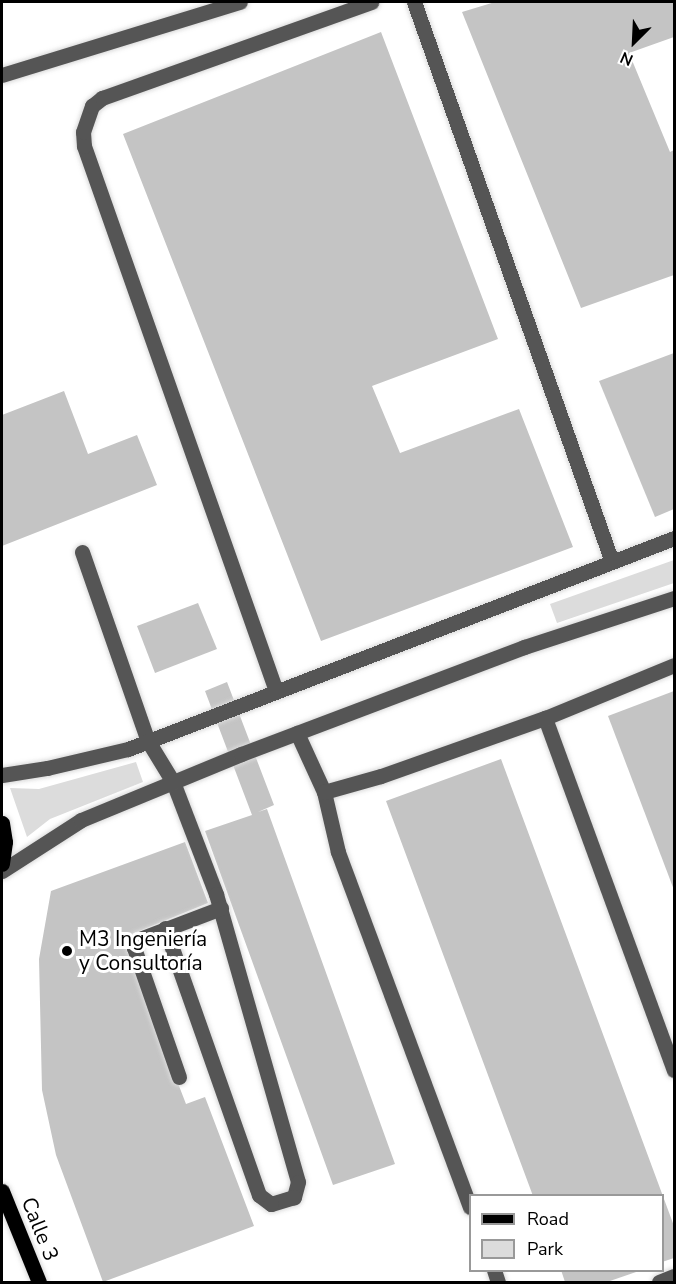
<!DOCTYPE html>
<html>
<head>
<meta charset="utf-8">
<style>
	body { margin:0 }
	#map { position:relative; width:676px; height:1284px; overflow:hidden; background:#fff; font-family:"Nunito Sans",sans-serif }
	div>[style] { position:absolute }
	.green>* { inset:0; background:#dcdcdc }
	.building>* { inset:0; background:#c4c4c4 }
	.roads { filter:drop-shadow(0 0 2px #dbdbdb) drop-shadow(0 0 2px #dbdbdb) }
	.minor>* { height:15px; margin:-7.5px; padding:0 7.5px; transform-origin:7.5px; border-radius:7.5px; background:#555 }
	.major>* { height:15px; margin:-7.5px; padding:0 7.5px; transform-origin:7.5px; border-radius:7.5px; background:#000 }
	.dots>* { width:16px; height:16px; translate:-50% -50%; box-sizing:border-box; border:3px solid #fff; border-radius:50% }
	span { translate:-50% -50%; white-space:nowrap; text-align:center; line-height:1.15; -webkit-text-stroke:6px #fff; paint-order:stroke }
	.poi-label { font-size:21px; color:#000 }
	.left { translate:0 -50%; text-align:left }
	.street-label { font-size:21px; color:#000 }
	.frame { position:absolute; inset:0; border:3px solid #000; pointer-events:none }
	.legend { position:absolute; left:469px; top:1194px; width:195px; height:78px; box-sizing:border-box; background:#fff; border:2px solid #999; margin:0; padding:8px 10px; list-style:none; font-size:18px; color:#000 }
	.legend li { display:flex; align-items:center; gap:12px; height:30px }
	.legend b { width:30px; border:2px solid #999 }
	.north { position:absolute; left:604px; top:12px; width:60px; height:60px; -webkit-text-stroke:4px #fff; paint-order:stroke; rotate:204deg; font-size:16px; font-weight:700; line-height:24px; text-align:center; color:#000 }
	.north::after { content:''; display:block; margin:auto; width:21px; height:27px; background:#000; clip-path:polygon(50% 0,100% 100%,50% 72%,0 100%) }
</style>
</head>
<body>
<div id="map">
	<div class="green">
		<div style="clip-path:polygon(674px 560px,674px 583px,557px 623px,550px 604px)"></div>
		<div style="clip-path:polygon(136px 762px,143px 782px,50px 819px,27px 837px,10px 788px,39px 789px)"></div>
	</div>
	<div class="building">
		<div style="clip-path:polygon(495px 2px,674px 2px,674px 37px,629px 53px,670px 152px,674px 150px,674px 275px,581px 308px,462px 12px)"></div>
		<div style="clip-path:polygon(381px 32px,498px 339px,372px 386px,400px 453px,519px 409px,573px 547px,321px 641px,123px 134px)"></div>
		<div style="clip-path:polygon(674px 353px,674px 509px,655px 517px,599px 381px)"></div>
		<div style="clip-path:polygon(64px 391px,88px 454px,137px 435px,157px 485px,2px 546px,2px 415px)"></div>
		<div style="clip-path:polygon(198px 603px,217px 649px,155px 673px,137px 626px)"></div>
		<div style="clip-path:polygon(227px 682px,274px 805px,258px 812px,267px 809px,395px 1164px,333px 1185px,205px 831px,252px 815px,205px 691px)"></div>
		<div style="clip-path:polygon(674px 691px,674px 890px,608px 716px)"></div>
		<div style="clip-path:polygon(501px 759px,674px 1226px,674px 1258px,662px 1262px,662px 1196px,533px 1196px,386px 801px)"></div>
		<div style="clip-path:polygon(185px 842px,208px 903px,122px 938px,186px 1104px,205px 1097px,254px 1226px,103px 1282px,56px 1155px,42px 1090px,39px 959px,51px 891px)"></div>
		<div style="clip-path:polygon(561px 1270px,639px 1270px,639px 1271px,607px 1282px,565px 1282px)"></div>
	</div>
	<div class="roads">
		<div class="minor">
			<div style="left:414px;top:2px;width:594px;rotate:70.53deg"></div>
			<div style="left:2px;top:75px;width:249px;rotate:-17.1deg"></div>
			<div style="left:82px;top:552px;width:200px;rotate:70.8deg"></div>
			<div style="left:148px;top:741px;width:48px;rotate:58.6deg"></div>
			<div style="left:173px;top:782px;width:120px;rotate:69deg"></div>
			<div style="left:216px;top:894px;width:299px;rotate:74.1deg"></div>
			<div style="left:298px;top:1182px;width:16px;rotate:105deg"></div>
			<div style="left:294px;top:1197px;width:24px;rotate:163deg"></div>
			<div style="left:271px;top:1204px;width:15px;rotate:-143deg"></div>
			<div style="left:259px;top:1195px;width:283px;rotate:-109.4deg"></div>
			<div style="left:276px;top:691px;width:578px;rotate:-109.41deg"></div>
			<div style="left:84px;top:146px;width:14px;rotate:-94deg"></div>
			<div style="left:83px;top:132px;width:28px;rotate:-71deg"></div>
			<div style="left:92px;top:106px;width:13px;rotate:-39deg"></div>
			<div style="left:102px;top:98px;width:286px;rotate:-19.6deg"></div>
			<div style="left:545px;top:718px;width:375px;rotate:69.9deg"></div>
			<div style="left:297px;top:733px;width:65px;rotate:65.4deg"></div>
			<div style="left:2px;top:775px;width:46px;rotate:-8.8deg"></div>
			<div style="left:47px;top:768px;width:83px;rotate:-13.2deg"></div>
			<div style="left:128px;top:749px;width:585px;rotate:-21.13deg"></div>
			<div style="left:2px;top:871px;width:94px;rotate:-32.8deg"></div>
			<div style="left:81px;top:820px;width:173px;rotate:-22.4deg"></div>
			<div style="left:241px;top:754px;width:303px;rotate:-20.7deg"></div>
			<div style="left:524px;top:647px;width:158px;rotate:-18.1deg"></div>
			<div style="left:179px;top:1077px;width:137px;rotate:-109.2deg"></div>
			<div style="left:134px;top:948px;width:9px;rotate:-69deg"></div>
			<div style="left:137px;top:940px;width:90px;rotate:-20.9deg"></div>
			<div style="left:470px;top:1207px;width:379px;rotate:-110.4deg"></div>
			<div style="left:338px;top:852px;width:62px;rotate:-103.1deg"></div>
			<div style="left:324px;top:792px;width:59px;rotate:-15.7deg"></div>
			<div style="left:381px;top:776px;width:174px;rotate:-19.5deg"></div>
			<div style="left:545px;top:718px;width:139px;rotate:-22.3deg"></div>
			<div style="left:494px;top:1270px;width:13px;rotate:72deg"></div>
			<div style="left:659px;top:1282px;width:16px;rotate:-22deg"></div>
		</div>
		<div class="major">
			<div style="left:2px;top:823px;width:19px;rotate:81deg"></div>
			<div style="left:5px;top:842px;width:22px;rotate:98deg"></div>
			<div style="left:2px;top:1191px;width:98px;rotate:67.9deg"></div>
		</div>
	</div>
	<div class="dots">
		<div style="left:67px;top:951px;background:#000"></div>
	</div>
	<div class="poi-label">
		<span class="left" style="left:79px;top:951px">M3 Ingeniería<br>y Consultoría</span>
	</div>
	<div class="street-label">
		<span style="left:40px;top:1229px;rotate:68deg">Calle 3</span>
	</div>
	<div class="frame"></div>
	<ul class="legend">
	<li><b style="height:8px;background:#000"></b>Road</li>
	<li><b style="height:16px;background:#dcdcdc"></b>Park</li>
	</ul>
	<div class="north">N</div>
</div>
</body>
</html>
